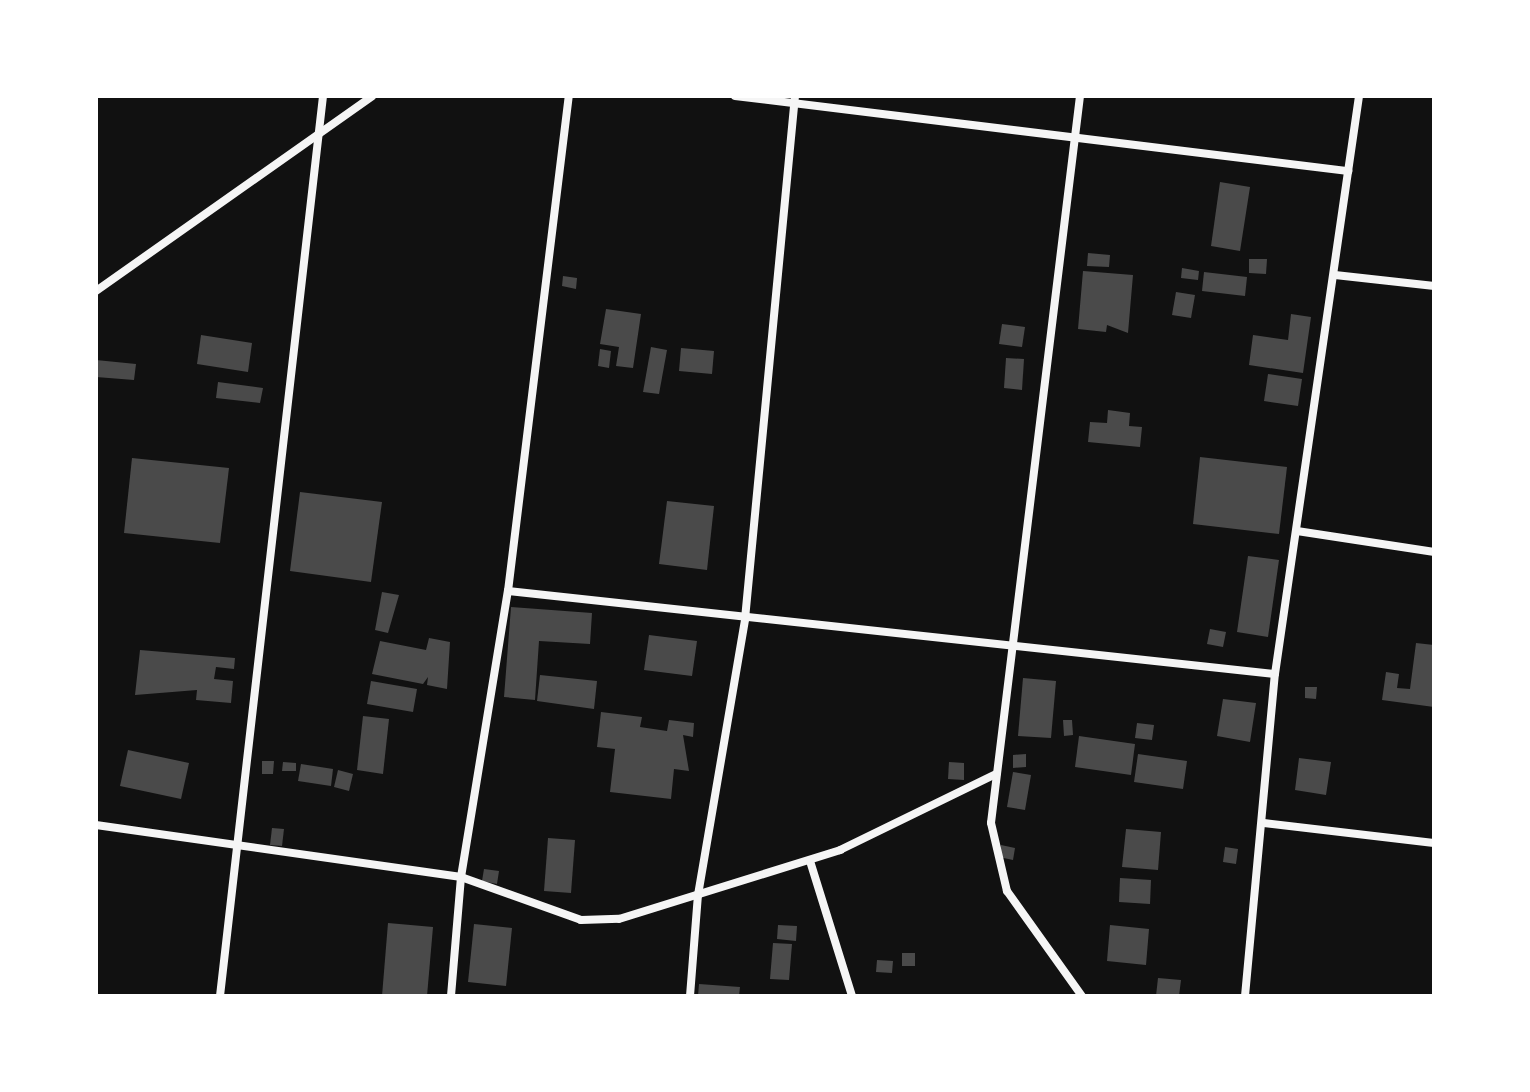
<!DOCTYPE html>
<html>
<head>
<meta charset="utf-8">
<style>
	body { margin:0 }
	#map { position:relative; width:1530px; height:1092px; overflow:hidden; background:#111; font-family:"Asap Condensed",sans-serif }
	div>[style] { position:absolute }
	.building>* { inset:0; background:#4a4a4a }
	.minor>* { height:8px; margin:-4px; padding:0 4px; transform-origin:4px; border-radius:4px; background:#f5f5f5 }
	span { translate:-50% -50%; white-space:nowrap; text-align:center; line-height:1.15; -webkit-text-stroke:6px #fff; paint-order:stroke }
	.frame { position:absolute; inset:0; border:98px solid #fff; pointer-events:none }
</style>
</head>
<body>
<div id="map">
	<div class="building">
		<div style="clip-path:polygon(1220px 182px,1250px 187px,1240px 251px,1211px 246px)"></div>
		<div style="clip-path:polygon(1088px 253px,1110px 255px,1109px 267px,1087px 266px)"></div>
		<div style="clip-path:polygon(1249px 259px,1267px 259px,1266px 274px,1249px 273px)"></div>
		<div style="clip-path:polygon(1182px 268px,1199px 271px,1198px 280px,1181px 278px)"></div>
		<div style="clip-path:polygon(1083px 271px,1133px 275px,1128px 333px,1107px 325px,1106px 332px,1078px 329px)"></div>
		<div style="clip-path:polygon(1204px 272px,1247px 277px,1245px 296px,1202px 291px)"></div>
		<div style="clip-path:polygon(563px 276px,577px 278px,576px 289px,562px 286px)"></div>
		<div style="clip-path:polygon(1176px 292px,1195px 295px,1191px 318px,1172px 315px)"></div>
		<div style="clip-path:polygon(606px 309px,641px 314px,633px 368px,616px 366px,619px 347px,600px 344px)"></div>
		<div style="clip-path:polygon(1291px 314px,1311px 317px,1303px 373px,1249px 365px,1253px 335px,1288px 340px)"></div>
		<div style="clip-path:polygon(1002px 324px,1025px 327px,1022px 347px,999px 344px)"></div>
		<div style="clip-path:polygon(201px 335px,252px 343px,248px 372px,197px 364px)"></div>
		<div style="clip-path:polygon(651px 347px,667px 350px,659px 394px,643px 392px)"></div>
		<div style="clip-path:polygon(681px 348px,714px 351px,712px 374px,679px 371px)"></div>
		<div style="clip-path:polygon(600px 349px,611px 351px,609px 368px,598px 366px)"></div>
		<div style="clip-path:polygon(1006px 358px,1024px 359px,1022px 390px,1004px 388px)"></div>
		<div style="clip-path:polygon(96px 360px,136px 364px,134px 380px,96px 377px)"></div>
		<div style="clip-path:polygon(1268px 374px,1302px 379px,1298px 406px,1264px 401px)"></div>
		<div style="clip-path:polygon(218px 382px,263px 388px,260px 403px,216px 398px)"></div>
		<div style="clip-path:polygon(1108px 410px,1130px 413px,1129px 426px,1142px 427px,1140px 447px,1088px 442px,1090px 422px,1107px 423px)"></div>
		<div style="clip-path:polygon(1200px 457px,1287px 467px,1279px 534px,1193px 524px)"></div>
		<div style="clip-path:polygon(132px 458px,229px 468px,220px 543px,124px 533px)"></div>
		<div style="clip-path:polygon(300px 492px,382px 502px,371px 582px,290px 571px)"></div>
		<div style="clip-path:polygon(667px 501px,714px 506px,707px 570px,659px 564px)"></div>
		<div style="clip-path:polygon(1248px 556px,1279px 560px,1268px 637px,1237px 632px)"></div>
		<div style="clip-path:polygon(382px 592px,399px 595px,388px 633px,375px 630px)"></div>
		<div style="clip-path:polygon(511px 607px,592px 613px,590px 644px,539px 641px,535px 700px,504px 697px)"></div>
		<div style="clip-path:polygon(1210px 629px,1226px 632px,1223px 647px,1207px 644px)"></div>
		<div style="clip-path:polygon(649px 635px,697px 641px,692px 676px,644px 670px)"></div>
		<div style="clip-path:polygon(429px 638px,450px 642px,447px 689px,427px 685px,428px 677px,423px 684px,372px 674px,380px 641px,426px 650px)"></div>
		<div style="clip-path:polygon(1416px 643px,1434px 645px,1434px 707px,1382px 700px,1386px 672px,1399px 674px,1397px 688px,1410px 689px)"></div>
		<div style="clip-path:polygon(140px 650px,235px 658px,234px 669px,216px 667px,214px 679px,233px 681px,231px 703px,196px 700px,197px 690px,135px 695px)"></div>
		<div style="clip-path:polygon(540px 675px,597px 681px,594px 709px,537px 701px)"></div>
		<div style="clip-path:polygon(1023px 678px,1056px 681px,1051px 738px,1018px 736px)"></div>
		<div style="clip-path:polygon(371px 681px,417px 689px,413px 712px,367px 704px)"></div>
		<div style="clip-path:polygon(1305px 687px,1317px 687px,1316px 699px,1305px 698px)"></div>
		<div style="clip-path:polygon(1223px 699px,1256px 703px,1250px 742px,1217px 736px)"></div>
		<div style="clip-path:polygon(601px 712px,642px 717px,640px 727px,667px 731px,669px 720px,694px 723px,693px 737px,683px 735px,689px 771px,674px 769px,671px 799px,610px 792px,615px 749px,597px 747px)"></div>
		<div style="clip-path:polygon(363px 716px,389px 719px,383px 774px,357px 770px)"></div>
		<div style="clip-path:polygon(1063px 720px,1072px 720px,1073px 735px,1064px 736px)"></div>
		<div style="clip-path:polygon(1137px 723px,1154px 725px,1152px 740px,1135px 738px)"></div>
		<div style="clip-path:polygon(1079px 736px,1135px 744px,1131px 775px,1075px 767px)"></div>
		<div style="clip-path:polygon(128px 750px,189px 763px,181px 799px,120px 786px)"></div>
		<div style="clip-path:polygon(1026px 754px,1026px 767px,1013px 768px,1013px 755px)"></div>
		<div style="clip-path:polygon(1138px 754px,1187px 761px,1183px 789px,1134px 782px)"></div>
		<div style="clip-path:polygon(1299px 758px,1331px 762px,1326px 795px,1295px 790px)"></div>
		<div style="clip-path:polygon(262px 761px,274px 761px,273px 774px,262px 774px)"></div>
		<div style="clip-path:polygon(283px 762px,296px 763px,296px 771px,282px 771px)"></div>
		<div style="clip-path:polygon(949px 762px,964px 763px,964px 780px,948px 779px)"></div>
		<div style="clip-path:polygon(301px 764px,333px 769px,331px 786px,298px 781px)"></div>
		<div style="clip-path:polygon(338px 770px,353px 774px,349px 791px,334px 787px)"></div>
		<div style="clip-path:polygon(1013px 772px,1031px 775px,1025px 810px,1007px 807px)"></div>
		<div style="clip-path:polygon(272px 828px,284px 829px,282px 846px,270px 845px)"></div>
		<div style="clip-path:polygon(1126px 829px,1161px 832px,1158px 870px,1122px 867px)"></div>
		<div style="clip-path:polygon(548px 838px,575px 840px,571px 893px,544px 891px)"></div>
		<div style="clip-path:polygon(1001px 845px,1015px 848px,1013px 860px,999px 857px)"></div>
		<div style="clip-path:polygon(1225px 847px,1238px 849px,1236px 864px,1223px 862px)"></div>
		<div style="clip-path:polygon(484px 869px,499px 871px,497px 884px,482px 881px)"></div>
		<div style="clip-path:polygon(1120px 878px,1151px 880px,1150px 904px,1119px 902px)"></div>
		<div style="clip-path:polygon(388px 923px,433px 927px,427px 996px,382px 996px)"></div>
		<div style="clip-path:polygon(474px 924px,512px 928px,506px 986px,468px 982px)"></div>
		<div style="clip-path:polygon(778px 925px,797px 926px,796px 941px,777px 939px)"></div>
		<div style="clip-path:polygon(1110px 925px,1149px 929px,1146px 965px,1107px 961px)"></div>
		<div style="clip-path:polygon(773px 943px,792px 944px,789px 980px,770px 979px)"></div>
		<div style="clip-path:polygon(902px 953px,915px 953px,915px 966px,902px 966px)"></div>
		<div style="clip-path:polygon(877px 960px,893px 961px,892px 973px,876px 972px)"></div>
		<div style="clip-path:polygon(1158px 978px,1181px 980px,1179px 996px,1156px 996px)"></div>
		<div style="clip-path:polygon(699px 984px,740px 987px,739px 996px,698px 996px)"></div>
	</div>
	<div class="minor">
		<div style="left:735px;top:96px;width:618px;rotate:6.98deg"></div>
		<div style="left:1080px;top:96px;width:732px;rotate:96.98deg"></div>
		<div style="left:991px;top:823px;width:70px;rotate:76.8deg"></div>
		<div style="left:1007px;top:891px;width:129px;rotate:54.5deg"></div>
		<div style="left:1335px;top:275px;width:100px;rotate:6.3deg"></div>
		<div style="left:96px;top:291px;width:338px;rotate:-35.2deg"></div>
		<div style="left:1297px;top:531px;width:139px;rotate:8.7deg"></div>
		<div style="left:508px;top:591px;width:771px;rotate:6.18deg"></div>
		<div style="left:1264px;top:823px;width:171px;rotate:6.7deg"></div>
		<div style="left:96px;top:825px;width:369px;rotate:8.1deg"></div>
		<div style="left:461px;top:877px;width:127px;rotate:19.7deg"></div>
		<div style="left:581px;top:920px;width:38px;rotate:-2deg"></div>
		<div style="left:619px;top:919px;width:232px;rotate:-17.3deg"></div>
		<div style="left:840px;top:850px;width:174px;rotate:-26deg"></div>
		<div style="left:810px;top:861px;width:141px;rotate:72.7deg"></div>
		<div style="left:220px;top:996px;width:906px;rotate:-83.47deg"></div>
		<div style="left:451px;top:996px;width:119px;rotate:-85.2deg"></div>
		<div style="left:461px;top:877px;width:290px;rotate:-80.7deg"></div>
		<div style="left:508px;top:591px;width:499px;rotate:-83deg"></div>
		<div style="left:690px;top:996px;width:101px;rotate:-85.5deg"></div>
		<div style="left:698px;top:895px;width:280px;rotate:-80.3deg"></div>
		<div style="left:745px;top:619px;width:525px;rotate:-84.54deg"></div>
		<div style="left:1245px;top:996px;width:323px;rotate:-84.7deg"></div>
		<div style="left:1275px;top:674px;width:584px;rotate:-81.73deg"></div>
	</div>
	<div class="frame"></div>
</div>
</body>
</html>
